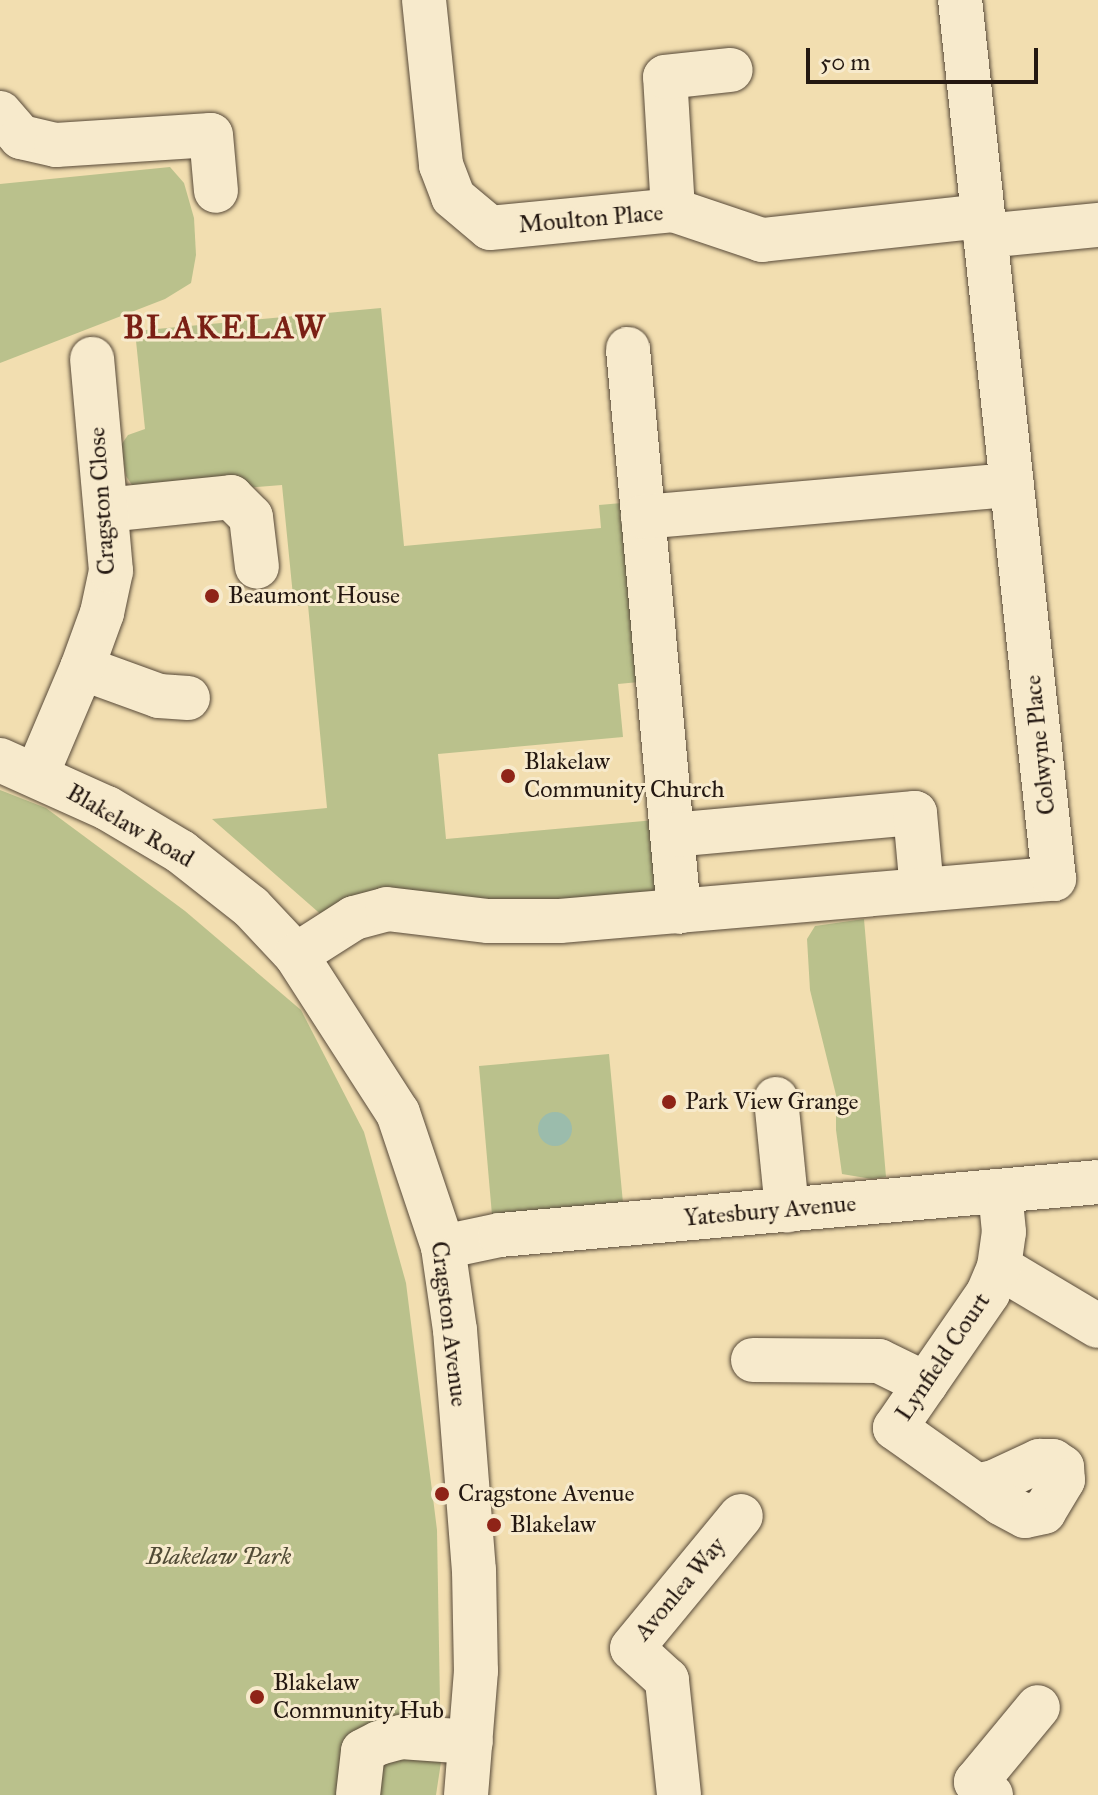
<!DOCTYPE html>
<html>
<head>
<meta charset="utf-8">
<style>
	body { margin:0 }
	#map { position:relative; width:1098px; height:1795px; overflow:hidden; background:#f2deb0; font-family:"IM FELL Great Primer",serif }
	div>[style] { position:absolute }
	.green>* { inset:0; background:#bac18c }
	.water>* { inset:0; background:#9bbcac }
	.round { border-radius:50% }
	.roads { filter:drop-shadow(0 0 2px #584a39) drop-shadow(0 0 2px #584a39) }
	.minor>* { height:44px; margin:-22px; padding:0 22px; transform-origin:22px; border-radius:22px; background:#f7eacc }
	.dots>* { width:22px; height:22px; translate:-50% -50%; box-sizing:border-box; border:4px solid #f7eacc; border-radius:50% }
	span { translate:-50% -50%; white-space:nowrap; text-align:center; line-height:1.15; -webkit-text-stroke:6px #f7eacc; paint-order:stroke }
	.street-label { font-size:24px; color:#241811 }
	.poi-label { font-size:24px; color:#241811 }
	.left { translate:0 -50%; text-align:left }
	.park-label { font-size:24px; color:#514b36; font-style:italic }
	.district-label { font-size:32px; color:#7a1f14; font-weight:700; letter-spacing:2px }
	.scale { position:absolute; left:806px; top:48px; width:232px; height:36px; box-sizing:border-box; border:4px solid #241811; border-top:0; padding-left:10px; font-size:24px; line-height:28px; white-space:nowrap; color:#241811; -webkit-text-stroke:6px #f7eacc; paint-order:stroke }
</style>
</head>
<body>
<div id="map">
	<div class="green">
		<div style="clip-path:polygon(170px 167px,184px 183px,194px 218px,196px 255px,191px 283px,165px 299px,0 363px,0 184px)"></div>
		<div style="clip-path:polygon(381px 308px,404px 546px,601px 528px,599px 505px,622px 503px,639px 682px,618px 684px,623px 737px,438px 754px,446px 839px,655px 820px,662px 891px,325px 918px,212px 819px,327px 808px,308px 605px,294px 606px,282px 485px,140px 497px,126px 476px,121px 445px,128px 435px,145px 429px,135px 331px)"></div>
		<div style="clip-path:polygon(0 790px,46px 808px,185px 911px,301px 1010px,364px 1132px,406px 1283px,437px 1530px,441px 1762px,436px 1795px,0 1795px)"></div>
		<div style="clip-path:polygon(864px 919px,886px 1177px,872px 1179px,842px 1174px,836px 1130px,836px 1095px,810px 990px,807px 939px,815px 926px)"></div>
		<div style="clip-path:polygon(609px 1054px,623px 1203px,492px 1215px,479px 1066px)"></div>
	</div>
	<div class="water">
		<div class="round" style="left:538px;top:1112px;width:34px;height:34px"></div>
	</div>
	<div class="roads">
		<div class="minor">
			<div style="left:424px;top:0;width:166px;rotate:84.1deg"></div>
			<div style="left:441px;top:165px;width:34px;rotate:69deg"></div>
			<div style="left:453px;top:197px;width:48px;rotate:40deg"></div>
			<div style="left:490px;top:228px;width:184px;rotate:-5.6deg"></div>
			<div style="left:673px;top:210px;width:94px;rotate:18.6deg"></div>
			<div style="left:762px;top:240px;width:222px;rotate:-6.2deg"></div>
			<div style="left:0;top:113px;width:32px;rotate:49deg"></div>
			<div style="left:21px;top:137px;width:36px;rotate:13deg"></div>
			<div style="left:56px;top:145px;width:155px;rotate:-3.7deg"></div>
			<div style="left:211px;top:135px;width:56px;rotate:84.9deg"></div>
			<div style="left:673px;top:210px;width:133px;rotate:-93.4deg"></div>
			<div style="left:665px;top:77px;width:66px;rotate:-6.1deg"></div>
			<div style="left:985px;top:236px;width:114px;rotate:-5.6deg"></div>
			<div style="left:628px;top:349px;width:565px;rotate:84.82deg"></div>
			<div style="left:106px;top:510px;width:126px;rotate:-5.9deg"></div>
			<div style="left:231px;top:497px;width:28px;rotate:45deg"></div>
			<div style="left:251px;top:517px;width:50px;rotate:83.2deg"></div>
			<div style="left:643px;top:517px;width:370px;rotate:-5deg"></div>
			<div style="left:82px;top:668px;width:82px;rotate:20deg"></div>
			<div style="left:159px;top:696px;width:29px;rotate:4deg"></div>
			<div style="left:0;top:760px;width:117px;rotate:24.2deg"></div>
			<div style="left:107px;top:808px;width:86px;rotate:30.7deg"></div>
			<div style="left:181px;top:852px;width:89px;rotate:38.2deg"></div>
			<div style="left:251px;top:907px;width:66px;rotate:46.8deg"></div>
			<div style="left:296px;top:955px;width:188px;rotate:57.2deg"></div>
			<div style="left:398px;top:1113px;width:141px;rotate:71.4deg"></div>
			<div style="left:443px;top:1247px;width:84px;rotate:81.8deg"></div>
			<div style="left:455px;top:1330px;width:241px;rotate:85.5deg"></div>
			<div style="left:474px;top:1570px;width:101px;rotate:88.9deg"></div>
			<div style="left:476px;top:1671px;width:124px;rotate:94.6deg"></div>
			<div style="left:37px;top:774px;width:115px;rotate:-67deg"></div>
			<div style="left:82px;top:668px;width:59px;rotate:-70deg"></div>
			<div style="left:102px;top:613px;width:43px;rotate:-77.9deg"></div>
			<div style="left:111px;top:571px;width:213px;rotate:-95.1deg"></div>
			<div style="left:672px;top:835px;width:244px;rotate:-5.2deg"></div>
			<div style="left:915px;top:813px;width:77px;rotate:84.8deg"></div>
			<div style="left:296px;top:955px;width:69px;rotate:-32.5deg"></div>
			<div style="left:354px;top:918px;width:34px;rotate:-15deg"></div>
			<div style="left:387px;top:909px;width:102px;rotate:6.8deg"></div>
			<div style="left:488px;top:921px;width:72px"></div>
			<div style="left:560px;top:921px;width:496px;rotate:-4.9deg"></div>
			<div style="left:1054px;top:879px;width:884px;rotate:-96.1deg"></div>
			<div style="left:776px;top:1099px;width:112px;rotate:84.3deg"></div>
			<div style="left:443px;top:1247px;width:58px;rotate:-11.9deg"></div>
			<div style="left:500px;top:1235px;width:600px;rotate:-5.06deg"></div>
			<div style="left:999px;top:1267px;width:115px;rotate:30.8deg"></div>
			<div style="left:753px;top:1360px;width:126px;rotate:0.5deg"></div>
			<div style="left:879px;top:1361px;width:52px;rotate:26.1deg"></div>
			<div style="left:979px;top:1485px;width:15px;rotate:-11deg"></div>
			<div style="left:994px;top:1482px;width:50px;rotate:-25deg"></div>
			<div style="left:1039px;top:1461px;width:14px"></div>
			<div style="left:1053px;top:1461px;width:11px;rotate:34deg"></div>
			<div style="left:1062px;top:1467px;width:13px;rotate:86deg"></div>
			<div style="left:1063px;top:1480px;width:37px;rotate:121deg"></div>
			<div style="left:1044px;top:1512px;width:19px;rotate:168deg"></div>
			<div style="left:1025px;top:1516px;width:27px;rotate:-152deg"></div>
			<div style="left:1001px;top:1503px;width:130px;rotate:-144.7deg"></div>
			<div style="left:895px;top:1428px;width:164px;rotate:-55.4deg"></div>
			<div style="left:988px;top:1293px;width:28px;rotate:-67deg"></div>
			<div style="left:999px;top:1267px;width:35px;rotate:-82deg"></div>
			<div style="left:1004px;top:1232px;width:41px;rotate:-95.6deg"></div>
			<div style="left:358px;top:1795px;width:44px;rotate:-83.5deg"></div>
			<div style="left:363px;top:1751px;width:18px;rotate:-27deg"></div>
			<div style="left:379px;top:1743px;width:23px;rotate:-15deg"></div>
			<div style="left:401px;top:1737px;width:70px;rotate:4.1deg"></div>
			<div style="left:679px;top:1795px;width:116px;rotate:-96deg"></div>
			<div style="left:667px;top:1680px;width:47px;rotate:-137.6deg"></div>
			<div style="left:632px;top:1648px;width:171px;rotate:-50.5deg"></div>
			<div style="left:991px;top:1795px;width:20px;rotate:-139deg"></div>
			<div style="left:976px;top:1782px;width:97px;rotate:-50.4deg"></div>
		</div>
	</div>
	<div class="dots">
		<div style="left:212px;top:596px;background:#8f2418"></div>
		<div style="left:508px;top:776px;background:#8f2418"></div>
		<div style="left:669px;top:1102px;background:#8f2418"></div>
		<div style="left:442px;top:1494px;background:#8f2418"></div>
		<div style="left:494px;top:1525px;background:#8f2418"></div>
		<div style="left:257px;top:1697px;background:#8f2418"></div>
	</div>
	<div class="street-label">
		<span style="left:591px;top:219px;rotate:-5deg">Moulton Place</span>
		<span style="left:102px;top:501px;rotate:-94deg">Cragston Close</span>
		<span style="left:1040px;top:745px;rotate:-96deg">Colwyne Place</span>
		<span style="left:130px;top:826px;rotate:30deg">Blakelaw Road</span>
		<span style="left:770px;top:1211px;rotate:-5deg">Yatesbury Avenue</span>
		<span style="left:449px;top:1324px;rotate:83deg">Cragston Avenue</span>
		<span style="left:943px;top:1357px;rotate:-56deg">Lynfield Court</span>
		<span style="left:680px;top:1589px;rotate:-50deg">Avonlea Way</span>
	</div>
	<div class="poi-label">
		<span class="left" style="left:228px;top:596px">Beaumont House</span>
		<span class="left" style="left:524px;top:776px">Blakelaw<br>Community Church</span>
		<span class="left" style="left:685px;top:1102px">Park View Grange</span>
		<span class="left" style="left:458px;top:1494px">Cragstone Avenue</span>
		<span class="left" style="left:510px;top:1525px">Blakelaw</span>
		<span class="left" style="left:273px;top:1697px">Blakelaw<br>Community Hub</span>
	</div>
	<div class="park-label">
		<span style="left:219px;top:1557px">Blakelaw Park</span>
	</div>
	<div class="district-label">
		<span style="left:225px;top:328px">BLAKELAW</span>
	</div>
	<div class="scale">50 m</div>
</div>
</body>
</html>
